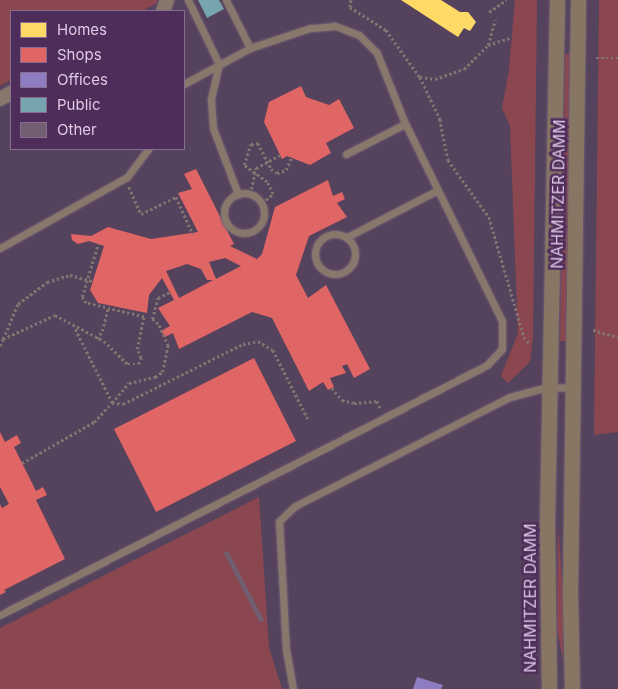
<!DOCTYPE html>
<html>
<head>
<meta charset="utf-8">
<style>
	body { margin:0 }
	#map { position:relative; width:618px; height:689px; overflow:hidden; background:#55425c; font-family:Inter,sans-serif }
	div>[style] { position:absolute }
	.green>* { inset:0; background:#8b474f }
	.homes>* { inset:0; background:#ffd966 }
	.shops>* { inset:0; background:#e06666 }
	.offices>* { inset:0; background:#8e7cc3 }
	.public>* { inset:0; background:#76a5af }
	.building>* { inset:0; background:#715e71 }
	.path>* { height:2.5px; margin-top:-1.25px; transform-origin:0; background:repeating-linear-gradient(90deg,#827470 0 2.5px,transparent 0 5px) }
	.roads { filter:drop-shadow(0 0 1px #705f75) drop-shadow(0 0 1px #705f75) }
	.service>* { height:7px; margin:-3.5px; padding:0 3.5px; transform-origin:3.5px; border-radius:3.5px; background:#88786c }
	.service>.ring { margin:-3.5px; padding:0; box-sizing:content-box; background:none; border:7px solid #88786c; border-radius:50% }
	.minor>* { height:14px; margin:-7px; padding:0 7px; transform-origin:7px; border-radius:7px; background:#88786c }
	.secondary>* { height:15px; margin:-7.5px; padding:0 7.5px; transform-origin:7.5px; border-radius:7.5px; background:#887665 }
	span { translate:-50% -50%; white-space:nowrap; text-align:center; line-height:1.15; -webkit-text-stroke:5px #4f2d5a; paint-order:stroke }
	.street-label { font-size:16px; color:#decae5 }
	.legend { position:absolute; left:10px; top:10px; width:175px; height:140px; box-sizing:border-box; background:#4f2d5a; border:1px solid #886c92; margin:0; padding:6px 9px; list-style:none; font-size:15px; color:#decae5 }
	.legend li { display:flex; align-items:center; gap:10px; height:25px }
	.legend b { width:25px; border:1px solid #886c92 }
</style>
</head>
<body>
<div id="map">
	<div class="green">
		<div style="clip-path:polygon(0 0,157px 0,157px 3px,142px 11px,11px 11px,11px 80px,0 86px)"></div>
		<div style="clip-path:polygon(515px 0,537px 0,533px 338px,530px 362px,508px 383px,501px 376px,518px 333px,510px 126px,502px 108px,509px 70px)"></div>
		<div style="clip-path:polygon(599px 0,618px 0,618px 432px,594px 435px)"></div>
		<div style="clip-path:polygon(565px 54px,570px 54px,566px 341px,560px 341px)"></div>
		<div style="clip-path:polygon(259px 497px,269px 648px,282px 689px,0 689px,0 628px)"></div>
		<div style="clip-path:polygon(558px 526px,563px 590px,563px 661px,557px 629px)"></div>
	</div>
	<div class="homes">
		<div style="clip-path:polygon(401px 0,441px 0,460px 12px,468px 12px,476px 22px,470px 31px,464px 28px,458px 37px)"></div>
	</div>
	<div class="shops">
		<div style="clip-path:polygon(301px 86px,306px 97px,329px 105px,339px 99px,354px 128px,326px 143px,331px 153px,310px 165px,287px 156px,282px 159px,264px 122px,269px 102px)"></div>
		<div style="clip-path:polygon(evenodd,196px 169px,234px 244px,230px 246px,257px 259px,262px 254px,275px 207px,328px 180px,333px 196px,342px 192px,345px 199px,337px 203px,347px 217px,309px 236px,296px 275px,308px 298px,326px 285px,370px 369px,354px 378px,347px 364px,342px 366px,346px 373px,330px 378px,334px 387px,328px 390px,323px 382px,309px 391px,272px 318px,252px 312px,179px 349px,173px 333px,165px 337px,161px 331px,170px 326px,158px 308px,174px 300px,162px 278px,149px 295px,147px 313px,98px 303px,90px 290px,104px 246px,89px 241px,78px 244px,72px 240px,71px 234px,91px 236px,108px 227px,151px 239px,198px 232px,178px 193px,192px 189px,184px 174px,196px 169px,225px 258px,241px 266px,216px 279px,209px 262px,225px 258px,196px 169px,187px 264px,201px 269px,207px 280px,213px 280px,179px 298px,166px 271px,187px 264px)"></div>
		<div style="clip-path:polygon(254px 358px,296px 441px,156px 512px,114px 429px)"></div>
		<div style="clip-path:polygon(0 432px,5px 442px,17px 435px,21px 443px,14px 447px,36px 491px,43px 487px,47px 495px,36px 500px,65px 559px,4px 590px,6px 592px,0 595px,0 504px,2px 508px,9px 504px,0 487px)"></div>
	</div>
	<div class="offices">
		<div style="clip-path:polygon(417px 677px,443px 685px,441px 689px,413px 689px)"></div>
	</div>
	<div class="public">
		<div style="clip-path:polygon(198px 0,219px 0,224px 9px,207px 18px)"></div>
	</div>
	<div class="building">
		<div style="clip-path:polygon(228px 551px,264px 620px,260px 623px,224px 553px)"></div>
	</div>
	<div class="path">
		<div style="left:351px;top:0;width:7px;rotate:98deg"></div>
		<div style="left:350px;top:7px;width:43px;rotate:32.6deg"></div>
		<div style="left:386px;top:30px;width:58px;rotate:54.1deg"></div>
		<div style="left:420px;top:77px;width:47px;rotate:64.5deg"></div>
		<div style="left:440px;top:119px;width:42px;rotate:79deg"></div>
		<div style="left:448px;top:160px;width:70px;rotate:54.3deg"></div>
		<div style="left:489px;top:217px;width:125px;rotate:73.7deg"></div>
		<div style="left:524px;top:337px;width:9px;rotate:49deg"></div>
		<div style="left:489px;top:12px;width:21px;rotate:-35deg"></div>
		<div style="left:488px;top:45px;width:25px;rotate:-18deg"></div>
		<div style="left:596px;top:58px;width:22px"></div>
		<div style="left:420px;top:77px;width:15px;rotate:8deg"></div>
		<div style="left:435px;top:79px;width:31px;rotate:-19deg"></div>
		<div style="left:464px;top:69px;width:34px;rotate:-45deg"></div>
		<div style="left:488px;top:45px;width:26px;rotate:-74deg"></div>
		<div style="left:129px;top:187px;width:30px;rotate:66deg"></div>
		<div style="left:141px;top:214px;width:39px;rotate:-26deg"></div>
		<div style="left:176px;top:197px;width:41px;rotate:65.3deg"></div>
		<div style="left:250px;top:194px;width:27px;rotate:-77deg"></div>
		<div style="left:256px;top:168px;width:27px;rotate:-28deg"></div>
		<div style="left:262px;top:203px;width:14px;rotate:-39deg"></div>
		<div style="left:273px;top:194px;width:13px;rotate:-117deg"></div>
		<div style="left:267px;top:182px;width:29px;rotate:-144deg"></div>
		<div style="left:244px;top:165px;width:22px;rotate:-72deg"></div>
		<div style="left:251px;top:144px;width:7px;rotate:-8deg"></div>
		<div style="left:258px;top:143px;width:29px;rotate:63deg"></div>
		<div style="left:271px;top:169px;width:7px;rotate:34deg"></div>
		<div style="left:277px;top:173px;width:9px;rotate:-18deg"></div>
		<div style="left:286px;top:170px;width:13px;rotate:-67deg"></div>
		<div style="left:593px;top:330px;width:26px;rotate:16deg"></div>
		<div style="left:3px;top:339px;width:38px;rotate:-67deg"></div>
		<div style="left:18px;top:304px;width:36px;rotate:-37deg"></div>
		<div style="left:47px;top:282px;width:24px;rotate:-17deg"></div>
		<div style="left:70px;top:275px;width:24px;rotate:15deg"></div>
		<div style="left:97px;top:339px;width:9px;rotate:-58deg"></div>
		<div style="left:102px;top:331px;width:24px;rotate:-75deg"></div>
		<div style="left:0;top:346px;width:8px;rotate:-67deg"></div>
		<div style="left:3px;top:339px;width:57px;rotate:-24.8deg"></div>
		<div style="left:55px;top:315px;width:55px;rotate:28deg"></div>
		<div style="left:104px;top:341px;width:33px;rotate:44deg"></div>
		<div style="left:128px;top:364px;width:10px"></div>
		<div style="left:138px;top:364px;width:7px;rotate:-63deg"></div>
		<div style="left:141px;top:358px;width:10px;rotate:-114deg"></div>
		<div style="left:137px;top:349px;width:33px;rotate:-78deg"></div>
		<div style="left:144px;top:317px;width:60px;rotate:-166.4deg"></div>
		<div style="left:86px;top:303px;width:7px;rotate:-124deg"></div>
		<div style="left:82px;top:297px;width:55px;rotate:-73.2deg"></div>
		<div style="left:332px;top:388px;width:16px;rotate:50deg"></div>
		<div style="left:342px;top:400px;width:12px;rotate:14deg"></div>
		<div style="left:354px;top:403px;width:23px;rotate:-5deg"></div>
		<div style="left:377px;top:401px;width:10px;rotate:66deg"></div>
		<div style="left:112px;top:403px;width:11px;rotate:5deg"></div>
		<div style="left:123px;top:404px;width:134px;rotate:-26.6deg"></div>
		<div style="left:243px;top:344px;width:15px;rotate:-11deg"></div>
		<div style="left:258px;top:341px;width:17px;rotate:31deg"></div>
		<div style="left:273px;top:350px;width:77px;rotate:63.1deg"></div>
		<div style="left:112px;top:403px;width:26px;rotate:-50deg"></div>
		<div style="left:129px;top:383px;width:27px;rotate:-13deg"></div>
		<div style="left:155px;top:377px;width:9px;rotate:-36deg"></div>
		<div style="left:162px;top:372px;width:27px;rotate:-77deg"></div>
		<div style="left:168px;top:346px;width:24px;rotate:-114deg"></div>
		<div style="left:158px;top:324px;width:8px;rotate:-140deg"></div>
		<div style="left:152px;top:319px;width:22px;rotate:-74deg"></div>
		<div style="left:158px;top:298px;width:13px;rotate:-27deg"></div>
		<div style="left:22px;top:463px;width:83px;rotate:-29.7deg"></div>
		<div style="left:94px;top:422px;width:26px;rotate:-47deg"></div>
		<div style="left:112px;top:403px;width:85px;rotate:-116.6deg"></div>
	</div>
	<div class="roads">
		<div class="service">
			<div style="left:188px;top:0;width:71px;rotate:64.2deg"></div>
			<div style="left:219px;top:64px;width:37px;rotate:103deg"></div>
			<div style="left:211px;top:100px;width:28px;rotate:86deg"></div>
			<div style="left:213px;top:128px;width:71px;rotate:69.3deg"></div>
			<div style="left:226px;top:0;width:54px;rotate:63.4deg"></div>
			<div style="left:346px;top:154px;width:66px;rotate:-27deg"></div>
			<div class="ring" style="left:224px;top:193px;width:33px;height:33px"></div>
			<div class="ring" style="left:315px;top:234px;width:33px;height:33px"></div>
			<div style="left:347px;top:237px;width:102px;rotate:-27.3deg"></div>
			<div style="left:0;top:248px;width:145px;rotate:-29.2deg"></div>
			<div style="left:127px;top:177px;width:35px;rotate:-53deg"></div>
			<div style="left:0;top:615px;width:547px;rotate:-27.17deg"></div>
			<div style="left:487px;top:365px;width:22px;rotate:-47deg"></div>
			<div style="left:502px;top:349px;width:28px;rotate:-90deg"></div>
			<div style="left:502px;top:321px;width:223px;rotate:-116.1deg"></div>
			<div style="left:404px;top:121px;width:73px;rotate:-111.7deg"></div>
			<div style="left:377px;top:53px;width:25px;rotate:-135deg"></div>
			<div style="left:359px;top:35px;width:26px;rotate:-159deg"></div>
			<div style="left:335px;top:26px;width:25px;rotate:175deg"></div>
			<div style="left:310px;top:28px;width:63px;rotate:161.6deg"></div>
			<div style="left:250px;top:48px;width:75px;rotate:151.4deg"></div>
			<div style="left:293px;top:689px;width:40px;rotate:-100deg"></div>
			<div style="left:286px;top:650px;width:129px;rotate:-93.1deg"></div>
			<div style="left:279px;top:521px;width:22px;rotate:-43deg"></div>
			<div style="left:295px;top:506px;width:241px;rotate:-26.9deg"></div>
			<div style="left:510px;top:397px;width:39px;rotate:-15deg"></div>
			<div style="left:548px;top:387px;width:25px;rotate:2deg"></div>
		</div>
		<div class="minor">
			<div style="left:163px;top:11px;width:12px;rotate:-70deg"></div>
			<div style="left:0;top:99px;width:13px;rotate:-29deg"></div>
		</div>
		<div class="secondary">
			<div style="left:549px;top:689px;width:168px;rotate:-90.7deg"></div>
			<div style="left:547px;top:521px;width:521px;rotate:-88.9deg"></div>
			<div style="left:572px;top:689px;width:99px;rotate:-91.2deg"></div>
			<div style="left:570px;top:590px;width:590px;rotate:-89.22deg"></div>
		</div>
	</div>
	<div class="street-label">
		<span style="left:558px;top:194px;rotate:-89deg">NAHMITZER DAMM</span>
		<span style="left:530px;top:598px;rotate:-90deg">NAHMITZER DAMM</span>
	</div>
	<ul class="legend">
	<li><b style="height:14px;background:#ffd966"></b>Homes</li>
	<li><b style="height:14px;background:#e06666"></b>Shops</li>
	<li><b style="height:14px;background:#8e7cc3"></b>Offices</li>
	<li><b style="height:14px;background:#76a5af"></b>Public</li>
	<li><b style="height:14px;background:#715e71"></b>Other</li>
	</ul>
</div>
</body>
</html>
